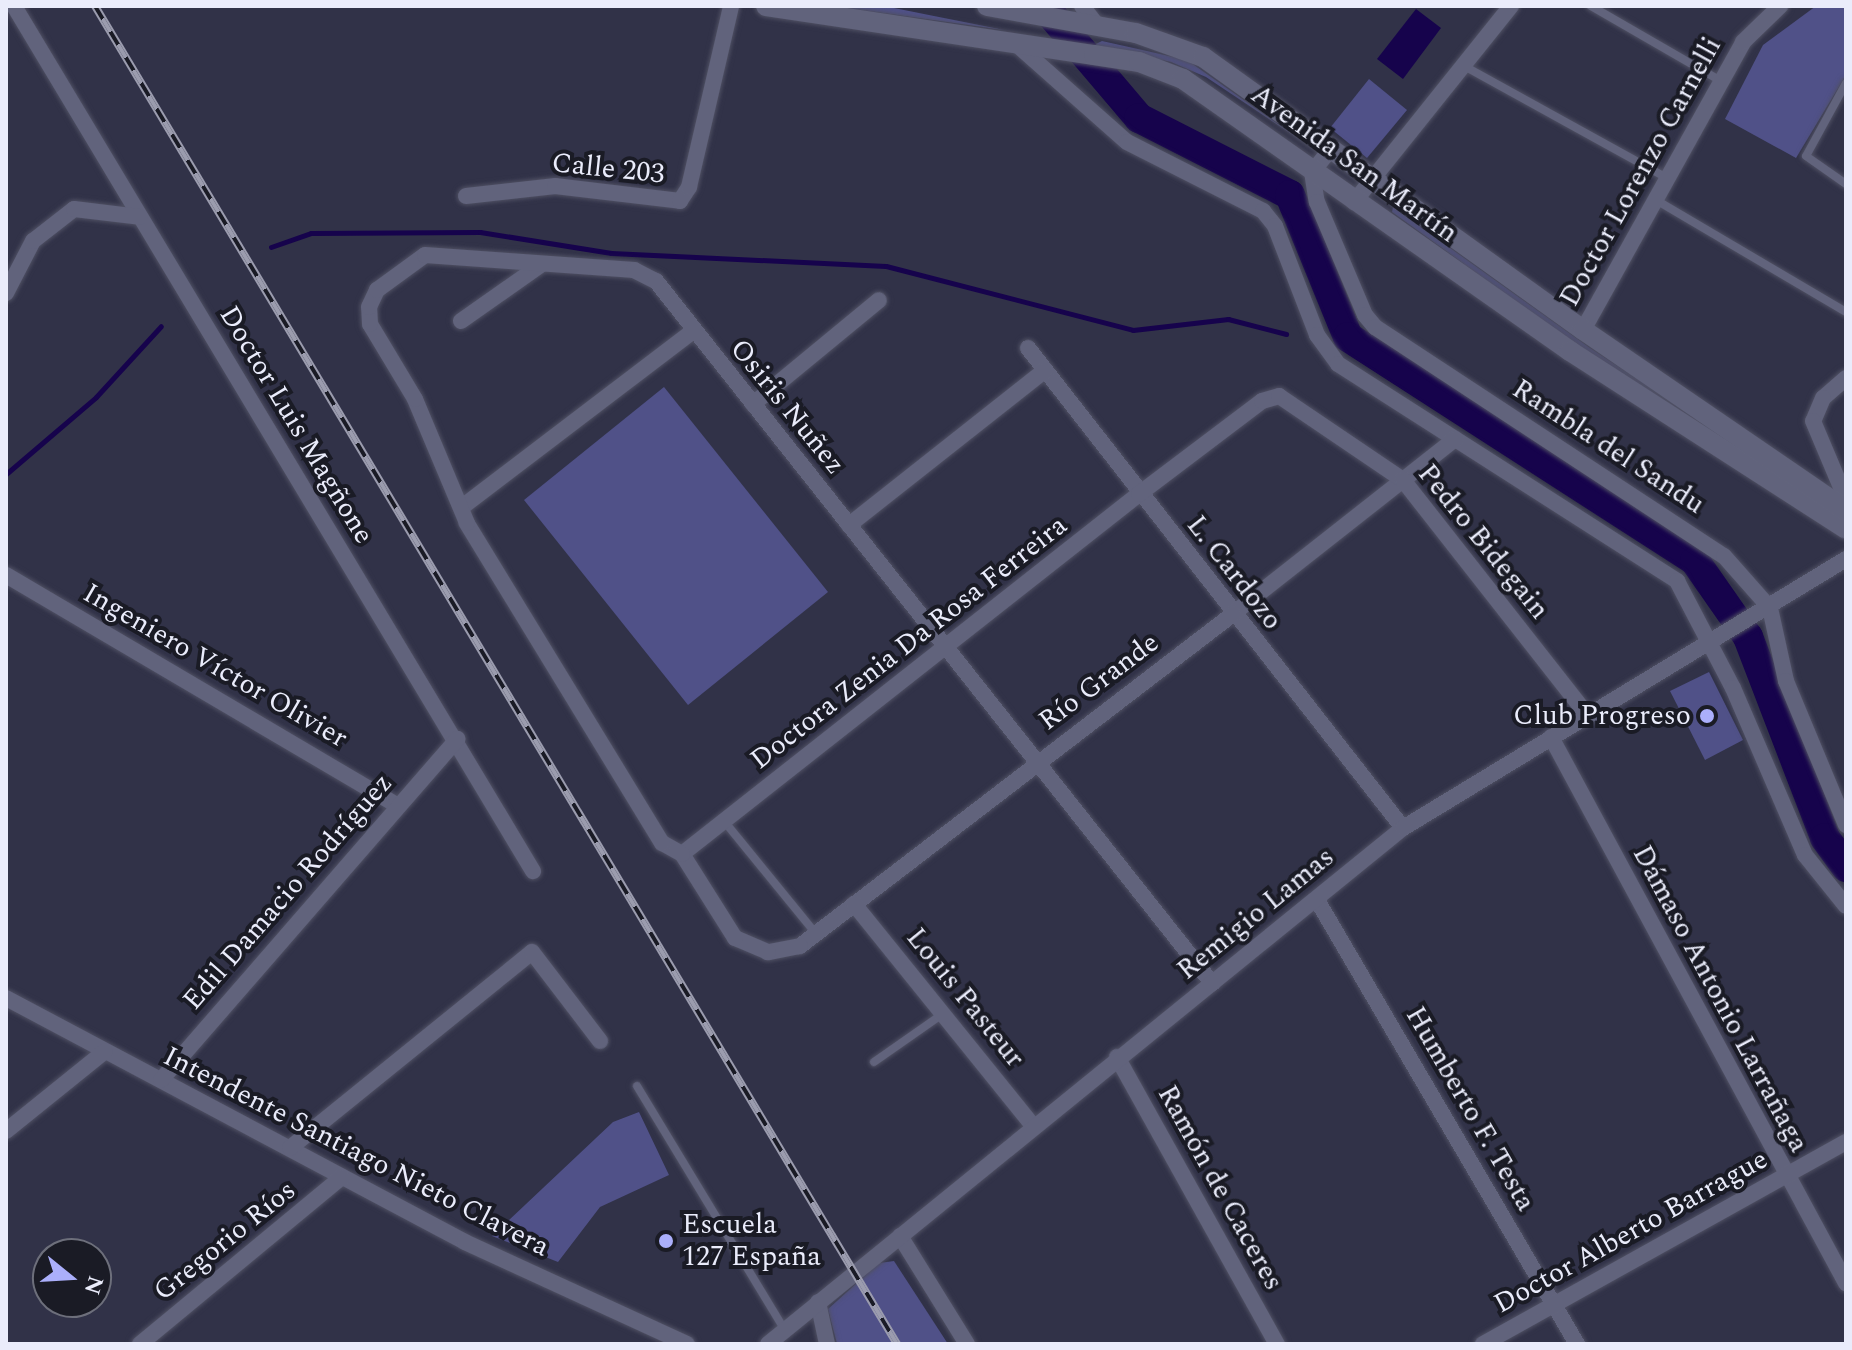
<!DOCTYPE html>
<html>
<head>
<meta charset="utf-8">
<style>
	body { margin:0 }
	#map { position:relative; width:1852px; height:1350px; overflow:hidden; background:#313248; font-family:Spectral,serif }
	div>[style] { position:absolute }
	.green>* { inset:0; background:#505188 }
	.water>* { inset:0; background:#16034c }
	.stream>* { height:5px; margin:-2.5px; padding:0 2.5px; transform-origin:2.5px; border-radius:2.5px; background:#16034c }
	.river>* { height:30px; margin:-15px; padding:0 15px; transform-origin:15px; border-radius:15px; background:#16034c }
	.roads { filter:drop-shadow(0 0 2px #4f5063) drop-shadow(0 0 2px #4f5063) }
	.service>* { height:8px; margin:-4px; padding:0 4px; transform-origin:4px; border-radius:4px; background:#61637c }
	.minor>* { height:16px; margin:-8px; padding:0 8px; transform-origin:8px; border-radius:8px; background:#61637c }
	.tertiary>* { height:20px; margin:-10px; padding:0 10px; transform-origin:10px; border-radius:10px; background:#61637c }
	.rail>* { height:8px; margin-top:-4px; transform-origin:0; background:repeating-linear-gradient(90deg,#1a1b25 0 15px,#9b9cae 0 30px); box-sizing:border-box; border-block:2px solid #9b9cae }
	.dots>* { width:22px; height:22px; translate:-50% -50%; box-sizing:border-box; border:4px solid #1a1b25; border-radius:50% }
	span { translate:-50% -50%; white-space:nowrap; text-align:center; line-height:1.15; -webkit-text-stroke:8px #1a1b25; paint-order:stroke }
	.street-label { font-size:28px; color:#eaecfb }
	.poi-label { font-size:28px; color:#eaecfb }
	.right { translate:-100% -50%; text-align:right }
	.left { translate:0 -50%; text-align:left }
	.frame { position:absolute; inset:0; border:8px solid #eaecfb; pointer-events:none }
	.north { position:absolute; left:32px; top:1238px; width:80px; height:80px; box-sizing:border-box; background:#1a1b25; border:2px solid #6d6f7b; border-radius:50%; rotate:108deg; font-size:22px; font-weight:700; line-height:32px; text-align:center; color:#eaecfb }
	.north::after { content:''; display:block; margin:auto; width:28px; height:36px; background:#abaffb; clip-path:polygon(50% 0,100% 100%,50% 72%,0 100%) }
</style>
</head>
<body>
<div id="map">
	<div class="green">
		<div style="clip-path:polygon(833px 6px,884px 6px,1004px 30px)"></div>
		<div style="clip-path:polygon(1816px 6px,1846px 6px,1846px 75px,1796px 158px,1725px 119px,1763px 45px)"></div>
		<div style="clip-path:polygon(1102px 41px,1187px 60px,1305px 143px,1206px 77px,1171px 62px,1094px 45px)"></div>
		<div style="clip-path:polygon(1369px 79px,1407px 110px,1367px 158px,1330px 128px)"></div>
		<div style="clip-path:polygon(1393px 207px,1590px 348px,1820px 500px,1586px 352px,1392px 212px)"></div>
		<div style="clip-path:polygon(664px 387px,828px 592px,688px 705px,524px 500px)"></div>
		<div style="clip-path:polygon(1709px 672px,1743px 740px,1705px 760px,1670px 691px)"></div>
		<div style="clip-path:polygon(639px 1112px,669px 1175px,600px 1207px,558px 1262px,492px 1236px,613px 1122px)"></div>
		<div style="clip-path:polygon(894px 1261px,948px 1344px,837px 1344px,828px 1309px,879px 1263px)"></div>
	</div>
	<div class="water">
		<div style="clip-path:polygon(1416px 9px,1441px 28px,1403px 79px,1377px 59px)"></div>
	</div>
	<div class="stream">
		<div style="left:271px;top:247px;width:42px;rotate:-19.3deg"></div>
		<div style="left:311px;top:233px;width:169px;rotate:-0.3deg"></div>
		<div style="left:480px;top:232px;width:133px;rotate:9.1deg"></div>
		<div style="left:611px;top:253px;width:275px;rotate:2.7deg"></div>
		<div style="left:886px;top:266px;width:255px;rotate:14.5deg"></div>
		<div style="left:1133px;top:330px;width:96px;rotate:-6.6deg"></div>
		<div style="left:1228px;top:319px;width:60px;rotate:14.5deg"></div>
		<div style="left:6px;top:474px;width:118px;rotate:-40.5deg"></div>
		<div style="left:96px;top:397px;width:96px;rotate:-47.5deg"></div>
	</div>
	<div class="river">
		<div style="left:1044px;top:6px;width:147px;rotate:49.7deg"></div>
		<div style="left:1139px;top:118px;width:169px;rotate:27deg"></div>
		<div style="left:1290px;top:195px;width:153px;rotate:67.8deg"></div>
		<div style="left:1348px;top:337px;width:413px;rotate:32.8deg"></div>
		<div style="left:1695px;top:561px;width:93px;rotate:55.1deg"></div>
		<div style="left:1748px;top:637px;width:215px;rotate:69deg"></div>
		<div style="left:1825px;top:838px;width:36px;rotate:54deg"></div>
	</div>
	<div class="roads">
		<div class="service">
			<div style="left:1591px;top:6px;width:150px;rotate:30deg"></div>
			<div style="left:1464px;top:66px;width:232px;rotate:28.9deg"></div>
			<div style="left:1846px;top:83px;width:83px;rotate:118.7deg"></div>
			<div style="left:1806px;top:156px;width:49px;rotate:35deg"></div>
			<div style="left:1656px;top:200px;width:221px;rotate:30.5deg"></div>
			<div style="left:724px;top:821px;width:146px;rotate:50.8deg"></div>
			<div style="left:874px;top:1062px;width:85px;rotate:-35deg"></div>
			<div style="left:637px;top:1086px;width:285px;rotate:58.8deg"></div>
		</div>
		<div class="minor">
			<div style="left:14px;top:6px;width:1009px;rotate:59.04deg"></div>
			<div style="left:1082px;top:6px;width:24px;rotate:52deg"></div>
			<div style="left:1015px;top:43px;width:149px;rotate:41.5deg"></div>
			<div style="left:1127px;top:142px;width:153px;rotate:26.9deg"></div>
			<div style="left:1263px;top:211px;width:19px;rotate:51deg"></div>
			<div style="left:1275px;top:226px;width:117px;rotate:68.9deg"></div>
			<div style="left:1317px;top:335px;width:36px;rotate:54deg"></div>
			<div style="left:1338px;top:364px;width:403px;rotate:32.6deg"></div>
			<div style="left:1677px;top:581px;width:121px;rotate:62.4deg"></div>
			<div style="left:1733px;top:688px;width:182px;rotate:66.7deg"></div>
			<div style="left:1805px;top:855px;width:65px;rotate:51.2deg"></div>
			<div style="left:1330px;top:150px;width:28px;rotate:129deg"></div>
			<div style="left:1312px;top:172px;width:30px;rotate:81deg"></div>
			<div style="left:1317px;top:202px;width:123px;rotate:67deg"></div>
			<div style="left:1365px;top:315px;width:16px;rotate:50deg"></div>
			<div style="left:1375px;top:327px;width:417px;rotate:33.3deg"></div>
			<div style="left:1724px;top:556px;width:69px;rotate:48.5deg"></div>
			<div style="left:1770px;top:608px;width:75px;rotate:77.6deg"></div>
			<div style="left:1786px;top:681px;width:156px;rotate:67.4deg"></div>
			<div style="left:466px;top:196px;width:90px;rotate:-6.4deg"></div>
			<div style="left:555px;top:186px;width:126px;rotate:6.8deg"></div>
			<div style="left:680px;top:201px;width:17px;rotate:-57deg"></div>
			<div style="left:689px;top:187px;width:186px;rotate:-76.9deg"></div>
			<div style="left:1354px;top:202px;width:251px;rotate:-51.3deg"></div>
			<div style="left:6px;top:293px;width:59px;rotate:-62.6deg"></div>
			<div style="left:33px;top:241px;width:52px;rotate:-38deg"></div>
			<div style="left:74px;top:209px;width:66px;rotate:6.9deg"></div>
			<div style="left:461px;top:321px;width:99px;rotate:-35.1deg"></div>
			<div style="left:1583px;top:330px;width:329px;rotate:-60.9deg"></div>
			<div style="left:1743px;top:42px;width:52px;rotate:-44.2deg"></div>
			<div style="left:1028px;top:348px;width:609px;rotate:52deg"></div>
			<div style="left:1846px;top:378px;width:30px;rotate:139deg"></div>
			<div style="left:1823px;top:398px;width:25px;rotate:113deg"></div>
			<div style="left:1813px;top:421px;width:85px;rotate:67.1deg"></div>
			<div style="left:753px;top:404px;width:163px;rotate:-39.5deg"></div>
			<div style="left:1455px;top:439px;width:66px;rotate:141.7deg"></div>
			<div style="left:1403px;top:480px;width:216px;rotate:141.8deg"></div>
			<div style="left:1233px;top:614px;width:546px;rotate:142.52deg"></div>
			<div style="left:800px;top:946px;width:33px;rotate:169deg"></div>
			<div style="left:768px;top:952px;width:36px;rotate:-157deg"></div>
			<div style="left:735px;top:938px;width:99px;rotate:-122.2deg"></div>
			<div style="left:682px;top:854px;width:582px;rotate:-38.23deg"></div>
			<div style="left:1139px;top:494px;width:154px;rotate:-37.1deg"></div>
			<div style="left:1262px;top:401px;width:18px;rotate:-16deg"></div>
			<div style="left:1279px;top:396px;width:150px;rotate:34.1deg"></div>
			<div style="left:1403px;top:480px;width:298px;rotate:51.9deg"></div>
			<div style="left:462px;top:507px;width:289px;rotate:-37.3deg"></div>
			<div style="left:849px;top:525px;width:250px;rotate:-38.3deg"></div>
			<div style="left:6px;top:575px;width:454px;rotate:30.5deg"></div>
			<div style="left:1551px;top:737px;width:621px;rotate:61.62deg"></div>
			<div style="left:682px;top:854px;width:23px;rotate:-151deg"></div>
			<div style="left:662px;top:843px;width:375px;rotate:-121.4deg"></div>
			<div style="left:467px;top:523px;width:134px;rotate:-112.8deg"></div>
			<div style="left:415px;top:399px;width:87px;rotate:-121deg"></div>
			<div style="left:370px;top:324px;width:17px;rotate:-93deg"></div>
			<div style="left:369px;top:307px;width:19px;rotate:-65deg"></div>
			<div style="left:377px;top:290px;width:59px;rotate:-36.1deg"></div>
			<div style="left:425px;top:255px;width:210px;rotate:4.1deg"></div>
			<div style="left:634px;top:270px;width:25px;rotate:27deg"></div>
			<div style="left:656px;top:281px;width:896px;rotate:51.62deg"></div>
			<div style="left:1317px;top:900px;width:515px;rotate:59.65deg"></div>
			<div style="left:854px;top:904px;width:285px;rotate:51.1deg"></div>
			<div style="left:6px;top:998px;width:520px;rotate:27.99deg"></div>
			<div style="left:465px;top:1242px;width:244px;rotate:24.7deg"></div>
			<div style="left:1117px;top:1057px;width:329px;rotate:60.9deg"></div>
			<div style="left:161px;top:1080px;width:452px;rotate:-49deg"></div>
			<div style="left:6px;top:1131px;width:127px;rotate:-38.9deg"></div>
			<div style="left:290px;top:1148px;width:311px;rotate:-39deg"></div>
			<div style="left:532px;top:952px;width:112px;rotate:52.6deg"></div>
			<div style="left:900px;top:1236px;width:127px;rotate:58.2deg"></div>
			<div style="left:818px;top:1302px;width:43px;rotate:77.9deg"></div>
			<div style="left:140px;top:1344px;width:262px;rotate:-39.6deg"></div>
			<div style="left:768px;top:1344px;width:818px;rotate:-39.1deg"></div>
			<div style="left:1403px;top:828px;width:518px;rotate:-31.27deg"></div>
			<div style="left:1483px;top:1344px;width:415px;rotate:-29.1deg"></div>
		</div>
		<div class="tertiary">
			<div style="left:766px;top:6px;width:332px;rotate:8.5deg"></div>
			<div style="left:1094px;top:55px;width:46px;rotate:8.8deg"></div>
			<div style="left:1139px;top:62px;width:47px;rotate:21.1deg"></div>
			<div style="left:1183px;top:79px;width:473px;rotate:35.1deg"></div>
			<div style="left:1570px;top:351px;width:328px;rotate:32.8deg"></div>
			<div style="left:987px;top:6px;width:151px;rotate:10.3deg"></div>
			<div style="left:1136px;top:33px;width:71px;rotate:19.7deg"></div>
			<div style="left:1203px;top:57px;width:468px;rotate:35.7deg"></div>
			<div style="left:1583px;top:330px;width:319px;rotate:34.4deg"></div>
		</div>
	</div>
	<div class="rail">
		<div style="left:95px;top:6px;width:1560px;rotate:59.06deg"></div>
	</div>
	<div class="dots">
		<div style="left:1707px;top:716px;background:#abaffb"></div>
		<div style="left:666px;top:1241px;background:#abaffb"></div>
	</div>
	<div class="street-label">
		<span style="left:1354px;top:164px;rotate:36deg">Avenida San Martín</span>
		<span style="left:608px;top:169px;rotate:6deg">Calle 203</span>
		<span style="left:1641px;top:172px;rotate:-61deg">Doctor Lorenzo Carnelli</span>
		<span style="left:787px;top:407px;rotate:51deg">Osiris Nuñez</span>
		<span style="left:296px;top:425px;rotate:59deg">Doctor Luis Magñone</span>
		<span style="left:1608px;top:447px;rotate:33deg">Rambla del Sandu</span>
		<span style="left:1483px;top:542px;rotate:51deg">Pedro Bidegain</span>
		<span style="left:1234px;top:573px;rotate:52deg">L. Cardozo</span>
		<span style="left:909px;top:643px;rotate:-38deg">Doctora Zenia Da Rosa Ferreira</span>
		<span style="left:215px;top:666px;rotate:30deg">Ingeniero Víctor Olivier</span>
		<span style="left:1099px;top:682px;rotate:-37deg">Río Grande</span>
		<span style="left:288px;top:892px;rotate:-49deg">Edil Damacio Rodríguez</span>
		<span style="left:1256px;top:914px;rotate:-39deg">Remigio Lamas</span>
		<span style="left:965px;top:998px;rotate:51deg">Louis Pasteur</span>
		<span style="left:1720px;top:999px;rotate:62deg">Dámaso Antonio Larrañaga</span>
		<span style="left:1470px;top:1109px;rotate:60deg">Humberto F. Testa</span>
		<span style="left:356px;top:1152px;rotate:27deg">Intendente Santiago Nieto Clavera</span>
		<span style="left:1220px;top:1188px;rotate:61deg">Ramón de Caceres</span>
		<span style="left:1631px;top:1232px;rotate:-29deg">Doctor Alberto Barrague</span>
		<span style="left:225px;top:1241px;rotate:-39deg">Gregorio Ríos</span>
	</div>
	<div class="poi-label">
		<span class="right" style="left:1691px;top:716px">Club Progreso</span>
		<span class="left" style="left:682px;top:1241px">Escuela<br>127 España</span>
	</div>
	<div class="frame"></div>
	<div class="north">N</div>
</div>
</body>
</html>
